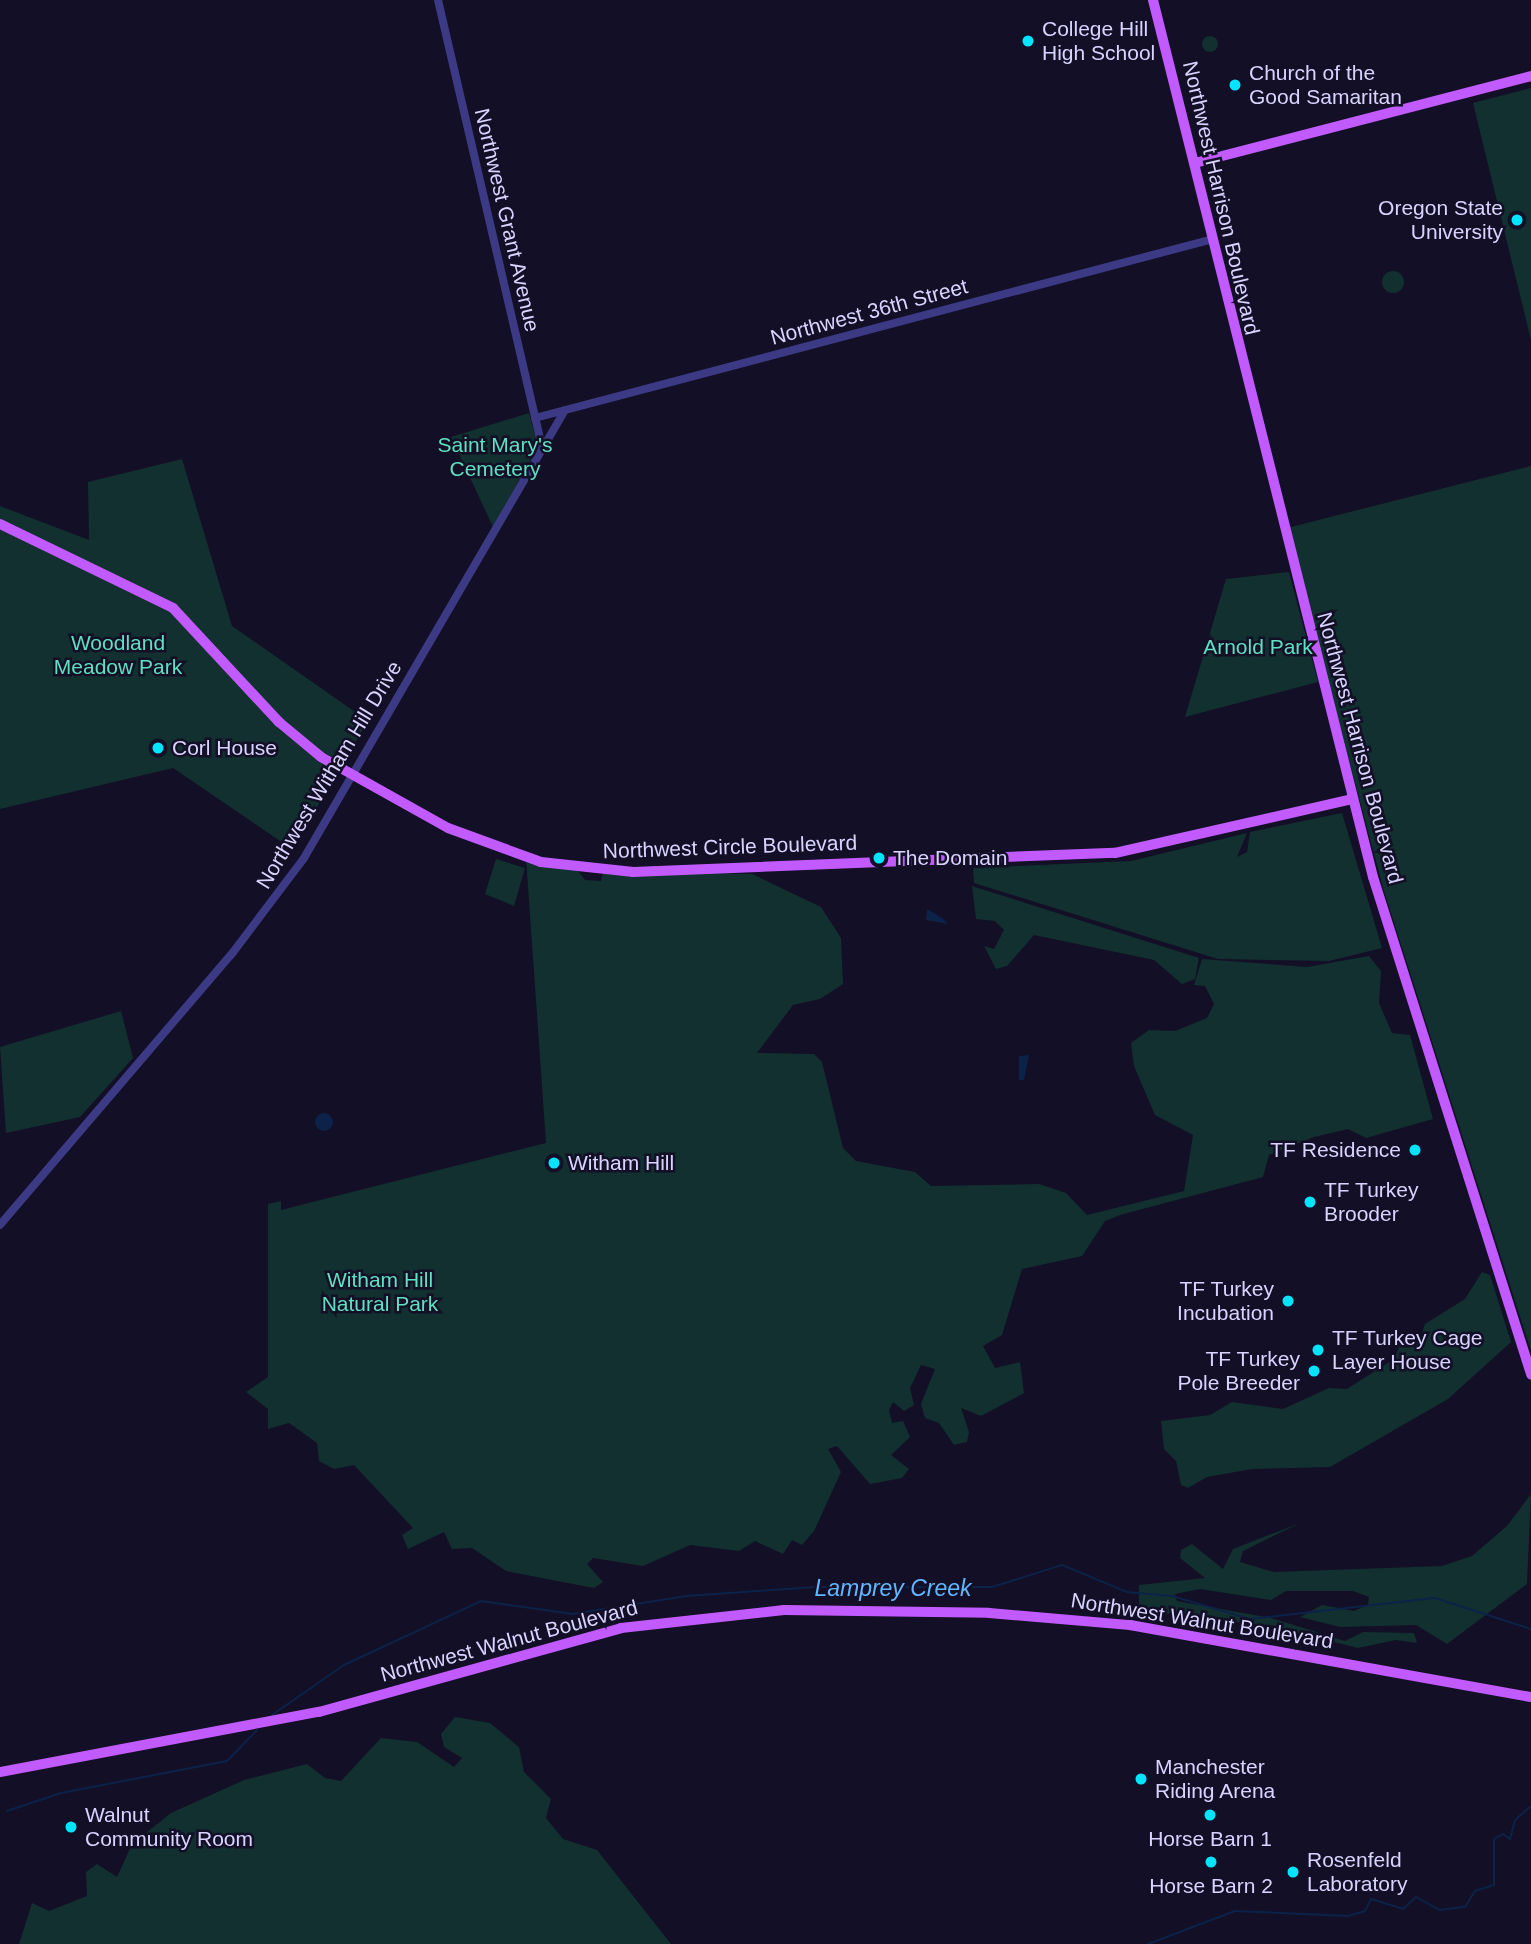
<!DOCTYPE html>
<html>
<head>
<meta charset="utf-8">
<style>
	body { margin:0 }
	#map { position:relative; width:1531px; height:1944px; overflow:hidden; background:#130f26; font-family:Arial,sans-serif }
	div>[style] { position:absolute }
	.green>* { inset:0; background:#12302f }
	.round { border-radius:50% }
	.water>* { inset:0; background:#0c2248 }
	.stream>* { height:2px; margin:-1px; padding:0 1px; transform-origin:1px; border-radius:1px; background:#0c2248 }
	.minor>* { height:8px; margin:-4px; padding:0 4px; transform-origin:4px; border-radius:4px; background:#3d3a85 }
	.major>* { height:10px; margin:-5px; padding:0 5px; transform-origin:5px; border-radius:5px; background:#c25bff }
	.dots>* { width:19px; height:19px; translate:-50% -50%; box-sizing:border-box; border:4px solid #130f26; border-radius:50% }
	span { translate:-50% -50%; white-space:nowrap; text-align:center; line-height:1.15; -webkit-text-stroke:5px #130f26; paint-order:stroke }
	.poi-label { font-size:21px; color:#d9d4ff }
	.left { translate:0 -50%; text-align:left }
	.right { translate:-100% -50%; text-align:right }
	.street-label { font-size:21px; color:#d9d4ff }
	.park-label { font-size:21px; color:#5fe0c0 }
	.water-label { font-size:23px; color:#62b6ff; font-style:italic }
</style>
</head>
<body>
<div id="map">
	<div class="green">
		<div class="round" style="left:1202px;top:36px;width:16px;height:16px"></div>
		<div style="clip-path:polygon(1531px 88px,1531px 340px,1473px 103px)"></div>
		<div class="round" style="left:1382px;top:271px;width:22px;height:22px"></div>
		<div style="clip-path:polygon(529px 413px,538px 446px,493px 527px,451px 437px)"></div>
		<div style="clip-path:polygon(182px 459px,232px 626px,368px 721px,292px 849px,173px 768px,0 809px,0 506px,89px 540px,88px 482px)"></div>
		<div style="clip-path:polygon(1531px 466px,1531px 1351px,1384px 891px,1287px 528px)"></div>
		<div style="clip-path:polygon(1289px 572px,1318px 682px,1185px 717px,1226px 579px)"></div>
		<div style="clip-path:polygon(1342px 813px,1382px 948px,1329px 961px,1218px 959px,974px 883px,973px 868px,1131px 861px,1247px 833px,1237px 857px,1247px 852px,1250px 832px)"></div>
		<div style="clip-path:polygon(526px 858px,576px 868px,585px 880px,601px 881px,603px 871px,752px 874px,821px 907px,841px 938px,843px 984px,820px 999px,793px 1005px,757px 1053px,814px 1054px,822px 1062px,843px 1148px,856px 1161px,915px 1172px,931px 1186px,1039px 1184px,1066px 1193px,1087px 1215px,1184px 1191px,1193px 1135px,1155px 1115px,1134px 1066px,1131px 1043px,1149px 1030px,1175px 1031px,1207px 1018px,1214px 1004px,1205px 986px,1194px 985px,1202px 959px,1307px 967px,1369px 956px,1381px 971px,1379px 1003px,1392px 1033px,1410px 1035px,1433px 1119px,1366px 1138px,1348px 1129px,1314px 1137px,1269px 1155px,1263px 1177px,1120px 1215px,1105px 1221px,1082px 1256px,1022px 1269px,1002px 1335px,983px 1346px,995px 1368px,1020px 1362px,1024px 1393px,981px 1416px,961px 1408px,969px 1432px,967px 1442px,954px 1445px,939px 1423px,925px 1418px,921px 1404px,935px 1369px,921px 1365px,910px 1388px,914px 1405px,904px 1411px,893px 1402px,889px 1410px,892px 1423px,903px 1421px,910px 1437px,891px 1455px,909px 1469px,902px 1478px,870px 1484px,837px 1446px,828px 1449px,841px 1472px,814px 1531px,802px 1545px,792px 1540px,783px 1554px,755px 1541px,739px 1551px,690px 1545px,643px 1566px,593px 1558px,587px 1564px,603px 1582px,594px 1588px,506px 1571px,472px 1548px,452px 1549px,444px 1532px,408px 1549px,402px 1535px,413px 1528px,354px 1465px,334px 1469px,319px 1461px,317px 1443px,289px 1423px,268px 1429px,268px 1409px,246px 1392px,268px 1377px,268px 1204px,281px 1201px,281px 1210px,546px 1143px)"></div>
		<div style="clip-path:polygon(496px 859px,525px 868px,514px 906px,485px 894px)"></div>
		<div style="clip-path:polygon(972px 886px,1199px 958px,1195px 979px,1182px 984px,1154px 960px,1034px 935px,1007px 966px,996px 969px,984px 946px,994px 949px,1004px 930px,995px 921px,976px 919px)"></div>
		<div style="clip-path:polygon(121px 1011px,133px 1058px,80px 1117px,6px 1133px,0 1047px)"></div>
		<div style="clip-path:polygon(1482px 1272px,1490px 1275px,1511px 1342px,1448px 1399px,1330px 1467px,1252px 1469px,1207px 1477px,1188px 1488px,1181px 1485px,1176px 1461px,1164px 1449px,1161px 1421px,1210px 1415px,1232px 1402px,1283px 1409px,1329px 1388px,1347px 1389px,1394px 1359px,1402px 1340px,1420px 1338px,1425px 1324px,1465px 1299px)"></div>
		<div style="clip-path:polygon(1531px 1494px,1527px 1584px,1447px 1644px,1416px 1625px,1340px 1627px,1300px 1617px,1322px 1605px,1354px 1611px,1368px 1605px,1369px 1597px,1353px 1591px,1286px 1591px,1271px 1600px,1200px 1589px,1175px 1594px,1177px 1601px,1271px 1618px,1345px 1641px,1363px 1632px,1414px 1633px,1417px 1643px,1396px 1640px,1358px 1648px,1271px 1626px,1139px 1610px,1139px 1585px,1205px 1578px,1180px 1558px,1181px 1550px,1192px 1544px,1223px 1569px,1233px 1549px,1300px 1523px,1243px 1551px,1240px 1562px,1274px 1572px,1442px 1566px,1472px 1556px,1507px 1526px)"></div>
		<div style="clip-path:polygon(455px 1717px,490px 1723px,519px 1747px,524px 1772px,551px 1799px,546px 1818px,563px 1839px,597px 1850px,671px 1944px,19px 1944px,32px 1903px,49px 1911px,87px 1896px,86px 1872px,97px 1864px,117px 1877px,132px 1844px,171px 1813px,244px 1780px,307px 1764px,325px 1778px,341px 1781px,381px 1738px,417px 1742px,454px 1767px,462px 1758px,444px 1747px,441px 1734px)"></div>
	</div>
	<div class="water">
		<div style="clip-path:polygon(927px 909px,942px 918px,948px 924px,926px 920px)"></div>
		<div style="clip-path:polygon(1029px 1055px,1024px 1080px,1019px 1080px,1019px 1056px)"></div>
		<div class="round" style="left:315px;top:1113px;width:18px;height:18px"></div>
	</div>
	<div class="stream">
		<div style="left:272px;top:1715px;width:88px;rotate:-34.8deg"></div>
		<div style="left:344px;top:1665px;width:151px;rotate:-25deg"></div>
		<div style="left:481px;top:1601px;width:92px;rotate:8.1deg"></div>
		<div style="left:572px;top:1614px;width:116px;rotate:-8.9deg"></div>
		<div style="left:687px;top:1596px;width:128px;rotate:-4deg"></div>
		<div style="left:815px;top:1587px;width:177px"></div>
		<div style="left:992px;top:1587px;width:73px;rotate:-17.4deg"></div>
		<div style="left:1062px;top:1565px;width:70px;rotate:22.6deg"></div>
		<div style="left:1127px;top:1592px;width:45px;rotate:5.1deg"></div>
		<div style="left:1172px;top:1596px;width:81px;rotate:16.4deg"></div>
		<div style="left:1250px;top:1619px;width:186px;rotate:-6.5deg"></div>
		<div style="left:1435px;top:1598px;width:101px;rotate:17.9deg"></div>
		<div style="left:7px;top:1811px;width:57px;rotate:-18.4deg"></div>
		<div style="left:61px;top:1793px;width:169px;rotate:-10.9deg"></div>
		<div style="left:227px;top:1761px;width:43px;rotate:-45.9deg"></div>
		<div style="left:1148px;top:1944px;width:93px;rotate:-20.8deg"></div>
		<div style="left:1235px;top:1911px;width:113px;rotate:2.5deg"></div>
		<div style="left:1348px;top:1916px;width:18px;rotate:-16deg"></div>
		<div style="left:1365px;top:1911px;width:13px;rotate:-63deg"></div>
		<div style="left:1371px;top:1899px;width:34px;rotate:17deg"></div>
		<div style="left:1403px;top:1909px;width:18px;rotate:-43deg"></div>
		<div style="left:1416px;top:1897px;width:26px;rotate:29deg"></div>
		<div style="left:1439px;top:1910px;width:26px;rotate:-7deg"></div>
		<div style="left:1465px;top:1907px;width:19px;rotate:-58deg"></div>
		<div style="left:1475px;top:1891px;width:20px;rotate:-18deg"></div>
		<div style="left:1494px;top:1885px;width:46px;rotate:-90deg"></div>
		<div style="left:1494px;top:1839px;width:10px;rotate:-29deg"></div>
		<div style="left:1503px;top:1834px;width:9px;rotate:36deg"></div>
		<div style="left:1510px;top:1839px;width:20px;rotate:-75deg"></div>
		<div style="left:1515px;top:1820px;width:21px;rotate:-41deg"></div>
	</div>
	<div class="minor">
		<div style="left:438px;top:0;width:460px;rotate:76.9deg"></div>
		<div style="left:535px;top:418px;width:701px;rotate:-14.79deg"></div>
		<div style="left:0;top:1225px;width:355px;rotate:-49.5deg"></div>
		<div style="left:231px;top:955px;width:121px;rotate:-53deg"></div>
		<div style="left:304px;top:858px;width:518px;rotate:-59.78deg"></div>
	</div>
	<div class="major">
		<div style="left:1153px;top:0;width:904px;rotate:75.92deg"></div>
		<div style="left:1373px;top:877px;width:522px;rotate:72.36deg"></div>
		<div style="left:1195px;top:163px;width:347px;rotate:-14.5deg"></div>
		<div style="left:0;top:524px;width:192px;rotate:25.9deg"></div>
		<div style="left:173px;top:608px;width:156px;rotate:47.1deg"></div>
		<div style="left:279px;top:722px;width:55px;rotate:39.8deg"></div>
		<div style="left:321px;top:757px;width:145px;rotate:29.2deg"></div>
		<div style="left:448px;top:828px;width:99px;rotate:20.1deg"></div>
		<div style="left:541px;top:862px;width:93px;rotate:6.2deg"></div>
		<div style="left:633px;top:872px;width:482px;rotate:-2.3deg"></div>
		<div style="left:1115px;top:853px;width:244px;rotate:-12.8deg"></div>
		<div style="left:0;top:1772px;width:325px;rotate:-10.7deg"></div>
		<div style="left:319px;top:1712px;width:313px;rotate:-15.5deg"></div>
		<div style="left:621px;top:1628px;width:164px;rotate:-6.3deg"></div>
		<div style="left:784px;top:1610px;width:205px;rotate:0.8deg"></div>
		<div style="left:989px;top:1613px;width:142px;rotate:4.9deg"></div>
		<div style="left:1130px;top:1625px;width:407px;rotate:10.2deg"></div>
	</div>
	<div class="dots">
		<div style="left:1028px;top:41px;background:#00e5ff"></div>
		<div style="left:1235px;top:85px;background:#00e5ff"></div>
		<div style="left:1517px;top:220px;background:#00e5ff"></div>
		<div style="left:158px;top:748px;background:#00e5ff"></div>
		<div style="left:879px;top:858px;background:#00e5ff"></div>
		<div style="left:1415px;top:1150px;background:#00e5ff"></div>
		<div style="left:554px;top:1163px;background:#00e5ff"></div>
		<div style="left:1310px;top:1202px;background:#00e5ff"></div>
		<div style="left:1288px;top:1301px;background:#00e5ff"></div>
		<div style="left:1318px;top:1350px;background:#00e5ff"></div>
		<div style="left:1314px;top:1371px;background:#00e5ff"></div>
		<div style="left:1141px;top:1779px;background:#00e5ff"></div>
		<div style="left:1210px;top:1815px;background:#00e5ff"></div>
		<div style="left:71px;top:1827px;background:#00e5ff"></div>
		<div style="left:1211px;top:1862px;background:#00e5ff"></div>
		<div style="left:1293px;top:1872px;background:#00e5ff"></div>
	</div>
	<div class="poi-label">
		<span class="left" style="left:1042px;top:41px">College Hill<br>High School</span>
		<span class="left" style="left:1249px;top:85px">Church of the<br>Good Samaritan</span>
		<span class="right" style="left:1503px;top:220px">Oregon State<br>University</span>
		<span class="left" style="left:172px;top:748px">Corl House</span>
		<span class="left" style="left:893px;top:858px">The Domain</span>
		<span class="right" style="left:1401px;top:1150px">TF Residence</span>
		<span class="left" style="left:568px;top:1163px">Witham Hill</span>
		<span class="left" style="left:1324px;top:1202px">TF Turkey<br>Brooder</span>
		<span class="right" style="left:1274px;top:1301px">TF Turkey<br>Incubation</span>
		<span class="left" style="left:1332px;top:1350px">TF Turkey Cage<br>Layer House</span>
		<span class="right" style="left:1300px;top:1371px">TF Turkey<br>Pole Breeder</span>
		<span class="left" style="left:1155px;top:1779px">Manchester<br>Riding Arena</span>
		<span class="left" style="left:85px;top:1827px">Walnut<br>Community Room</span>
		<span style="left:1210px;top:1839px">Horse Barn 1</span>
		<span class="left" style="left:1307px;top:1872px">Rosenfeld<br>Laboratory</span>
		<span style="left:1211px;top:1886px">Horse Barn 2</span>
	</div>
	<div class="street-label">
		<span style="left:1221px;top:198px;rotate:77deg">Northwest Harrison Boulevard</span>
		<span style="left:507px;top:220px;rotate:77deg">Northwest Grant Avenue</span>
		<span style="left:869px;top:312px;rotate:-15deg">Northwest 36th Street</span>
		<span style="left:1360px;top:748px;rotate:75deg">Northwest Harrison Boulevard</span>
		<span style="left:329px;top:775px;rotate:-59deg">Northwest Witham Hill Drive</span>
		<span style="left:730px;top:847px;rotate:-2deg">Northwest Circle Boulevard</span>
		<span style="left:1202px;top:1621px;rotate:9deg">Northwest Walnut Boulevard</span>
		<span style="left:509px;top:1641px;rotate:-15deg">Northwest Walnut Boulevard</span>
	</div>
	<div class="park-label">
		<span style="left:495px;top:457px">Saint Mary's<br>Cemetery</span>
		<span style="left:118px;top:655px">Woodland<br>Meadow Park</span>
		<span style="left:1258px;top:647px">Arnold Park</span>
		<span style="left:380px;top:1292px">Witham Hill<br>Natural Park</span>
	</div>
	<div class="water-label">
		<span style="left:893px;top:1588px">Lamprey Creek</span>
	</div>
</div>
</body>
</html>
